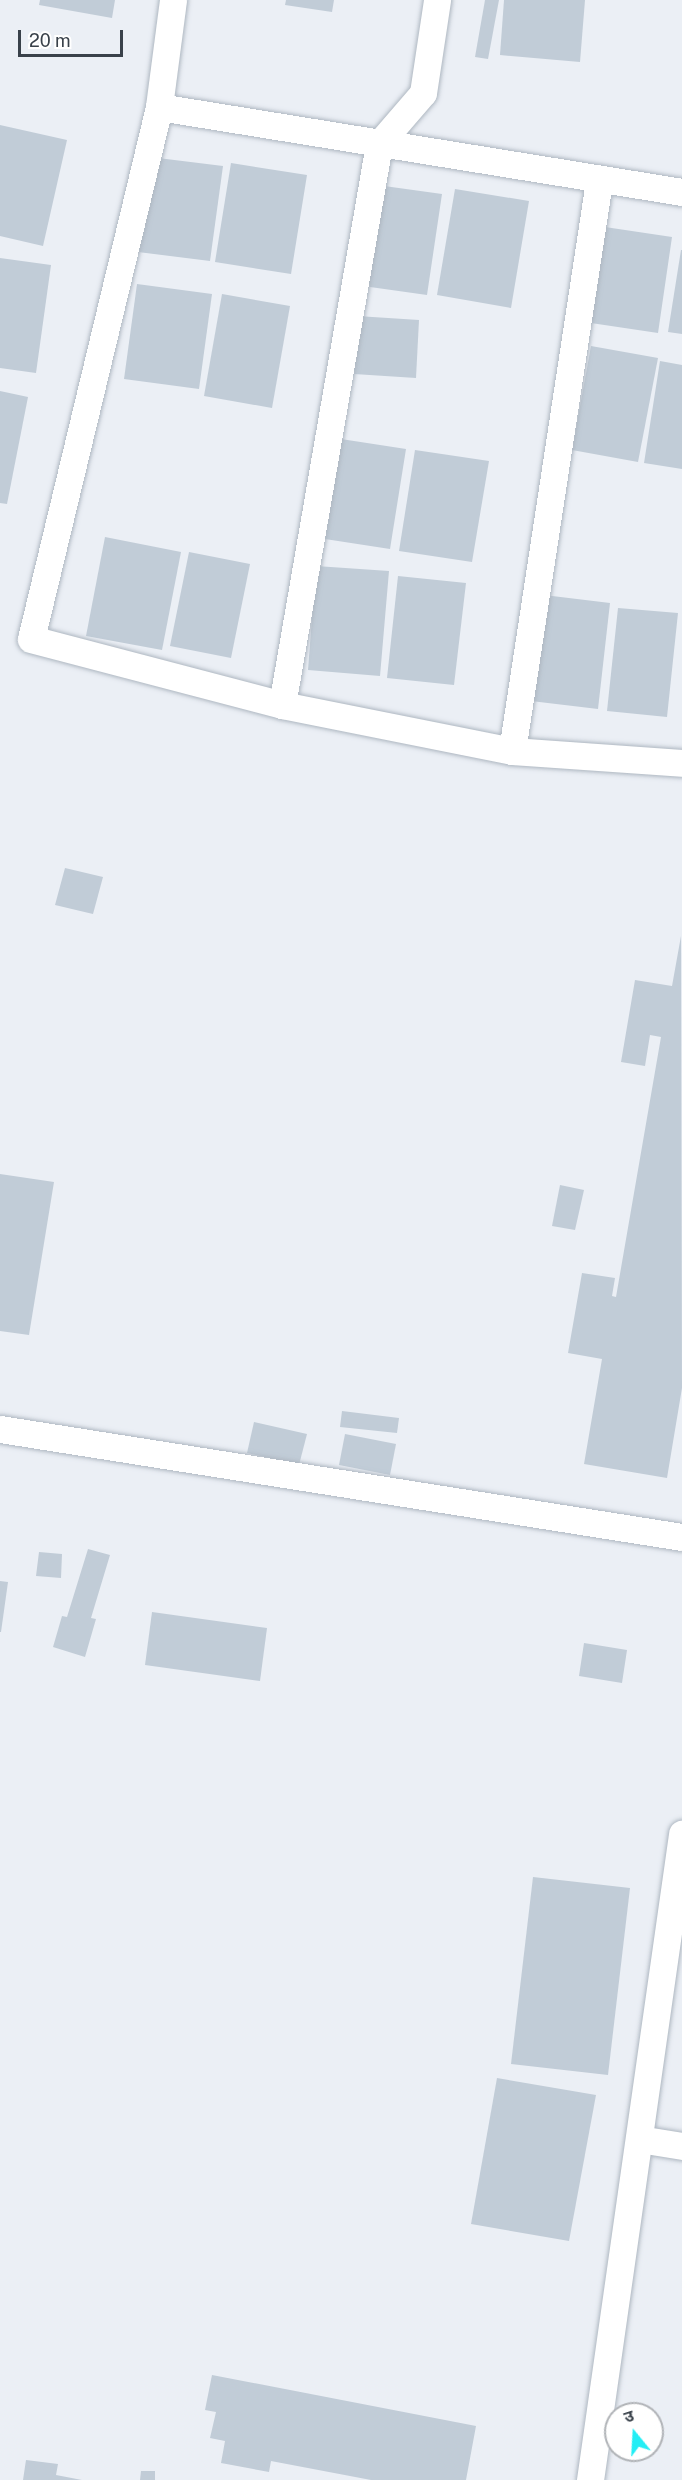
<!DOCTYPE html>
<html>
<head>
<meta charset="utf-8">
<style>
	body { margin:0 }
	#map { position:relative; width:682px; height:2480px; overflow:hidden; background:#ebeff5; font-family:"Public Sans","Noto Sans Devanagari",sans-serif }
	div>[style] { position:absolute }
	.building>* { inset:0; background:#c1ccd7 }
	.roads { filter:drop-shadow(0 0 2px #aeb7c1) drop-shadow(0 0 2px #aeb7c1) }
	.street>* { height:27px; margin:-13.5px; padding:0 13.5px; transform-origin:13.5px; border-radius:13.5px; background:#fff }
	span { translate:-50% -50%; white-space:nowrap; text-align:center; line-height:1.15; -webkit-text-stroke:4.5px #fff; paint-order:stroke }
	.north { position:absolute; left:604px; top:2402px; width:60px; height:60px; box-sizing:border-box; background:#fff; border:2px solid #b0b3b7; border-radius:50%; rotate:342deg; font-size:16px; font-weight:700; line-height:24px; text-align:center; color:#39414a }
	.north::after { content:''; display:block; margin:auto; width:21px; height:27px; background:#23eef5; clip-path:polygon(50% 0,100% 100%,50% 72%,0 100%) }
	.scale { position:absolute; left:18px; top:30px; width:105px; height:27px; box-sizing:border-box; border:3px solid #39414a; border-top:0; padding-left:8px; font-size:18px; line-height:21px; white-space:nowrap; color:#39414a; -webkit-text-stroke:4px #fff; paint-order:stroke }
</style>
</head>
<body>
<div id="map">
	<div class="building">
		<div style="clip-path:polygon(40px 0,115px 0,112px 18px,39px 5px)"></div>
		<div style="clip-path:polygon(286px 0,334px 0,332px 12px,285px 5px)"></div>
		<div style="clip-path:polygon(485px 0,499px 0,488px 59px,475px 57px)"></div>
		<div style="clip-path:polygon(504px 0,585px 0,580px 62px,500px 55px)"></div>
		<div style="clip-path:polygon(0 125px,67px 140px,43px 246px,0 236px)"></div>
		<div style="clip-path:polygon(150px 157px,223px 166px,210px 261px,138px 252px)"></div>
		<div style="clip-path:polygon(231px 163px,307px 175px,291px 274px,215px 262px)"></div>
		<div style="clip-path:polygon(377px 185px,442px 194px,427px 295px,363px 286px)"></div>
		<div style="clip-path:polygon(455px 189px,529px 201px,511px 308px,437px 295px)"></div>
		<div style="clip-path:polygon(605px 227px,672px 237px,658px 333px,591px 323px)"></div>
		<div style="clip-path:polygon(681px 250px,682px 250px,682px 334px,668px 332px)"></div>
		<div style="clip-path:polygon(0 258px,51px 265px,36px 373px,0 368px)"></div>
		<div style="clip-path:polygon(137px 284px,212px 294px,199px 389px,124px 379px)"></div>
		<div style="clip-path:polygon(222px 294px,290px 306px,272px 408px,204px 396px)"></div>
		<div style="clip-path:polygon(357px 316px,419px 320px,416px 378px,354px 374px)"></div>
		<div style="clip-path:polygon(591px 346px,658px 358px,638px 462px,572px 450px)"></div>
		<div style="clip-path:polygon(660px 361px,682px 365px,682px 469px,644px 463px)"></div>
		<div style="clip-path:polygon(0 391px,28px 397px,7px 504px,0 503px)"></div>
		<div style="clip-path:polygon(341px 439px,406px 449px,390px 549px,325px 539px)"></div>
		<div style="clip-path:polygon(415px 450px,489px 461px,472px 562px,399px 551px)"></div>
		<div style="clip-path:polygon(105px 537px,181px 552px,162px 650px,86px 636px)"></div>
		<div style="clip-path:polygon(189px 552px,250px 564px,231px 658px,170px 646px)"></div>
		<div style="clip-path:polygon(316px 566px,389px 571px,380px 676px,308px 670px)"></div>
		<div style="clip-path:polygon(398px 576px,466px 583px,454px 685px,387px 678px)"></div>
		<div style="clip-path:polygon(544px 595px,610px 603px,598px 709px,531px 701px)"></div>
		<div style="clip-path:polygon(618px 608px,678px 613px,667px 717px,607px 711px)"></div>
		<div style="clip-path:polygon(65px 868px,103px 877px,93px 914px,55px 905px)"></div>
		<div style="clip-path:polygon(681px 936px,682px 1388px,667px 1478px,584px 1464px,602px 1359px,568px 1353px,582px 1273px,615px 1278px,612px 1296px,616px 1297px,661px 1037px,650px 1035px,645px 1066px,621px 1062px,635px 980px,672px 986px)"></div>
		<div style="clip-path:polygon(0 1174px,54px 1182px,29px 1335px,0 1331px)"></div>
		<div style="clip-path:polygon(560px 1185px,584px 1190px,575px 1230px,552px 1226px)"></div>
		<div style="clip-path:polygon(342px 1411px,399px 1418px,397px 1433px,340px 1427px)"></div>
		<div style="clip-path:polygon(254px 1422px,307px 1434px,299px 1465px,247px 1453px)"></div>
		<div style="clip-path:polygon(345px 1434px,396px 1444px,390px 1475px,339px 1465px)"></div>
		<div style="clip-path:polygon(88px 1549px,110px 1555px,91px 1618px,96px 1619px,85px 1657px,53px 1647px,62px 1616px,67px 1617px)"></div>
		<div style="clip-path:polygon(39px 1552px,62px 1554px,61px 1578px,36px 1576px)"></div>
		<div style="clip-path:polygon(0 1581px,8px 1582px,1px 1632px,0 1632px)"></div>
		<div style="clip-path:polygon(152px 1612px,267px 1628px,260px 1681px,145px 1665px)"></div>
		<div style="clip-path:polygon(584px 1643px,627px 1650px,622px 1683px,579px 1676px)"></div>
		<div style="clip-path:polygon(533px 1877px,630px 1888px,608px 2075px,511px 2064px)"></div>
		<div style="clip-path:polygon(497px 2078px,596px 2095px,569px 2241px,471px 2224px)"></div>
		<div style="clip-path:polygon(212px 2375px,476px 2426px,466px 2480px,371px 2480px,271px 2461px,269px 2472px,221px 2463px,225px 2441px,210px 2438px,216px 2412px,205px 2410px)"></div>
		<div style="clip-path:polygon(26px 2460px,58px 2464px,56px 2475px,82px 2480px,23px 2480px)"></div>
		<div style="clip-path:polygon(141px 2471px,155px 2471px,155px 2480px,140px 2480px)"></div>
	</div>
	<div class="roads">
		<div class="street">
			<div style="left:173px;top:0;width:108px;rotate:97.5deg"></div>
			<div style="left:159px;top:107px;width:547px;rotate:103.53deg"></div>
			<div style="left:31px;top:639px;width:260px;rotate:14.7deg"></div>
			<div style="left:282px;top:705px;width:235px;rotate:11.3deg"></div>
			<div style="left:512px;top:751px;width:170px;rotate:4deg"></div>
			<div style="left:159px;top:107px;width:530px;rotate:9.23deg"></div>
			<div style="left:282px;top:705px;width:569px;rotate:-80.19deg"></div>
			<div style="left:379px;top:144px;width:67px;rotate:-49.2deg"></div>
			<div style="left:423px;top:93px;width:94px;rotate:-81.4deg"></div>
			<div style="left:512px;top:751px;width:577px;rotate:-81.32deg"></div>
			<div style="left:0;top:1429px;width:690px;rotate:9deg"></div>
			<div style="left:639px;top:2139px;width:44px;rotate:9.2deg"></div>
			<div style="left:590px;top:2480px;width:653px;rotate:-81.89deg"></div>
		</div>
	</div>
	<div class="north">उ</div>
	<div class="scale">20 m</div>
</div>
</body>
</html>
